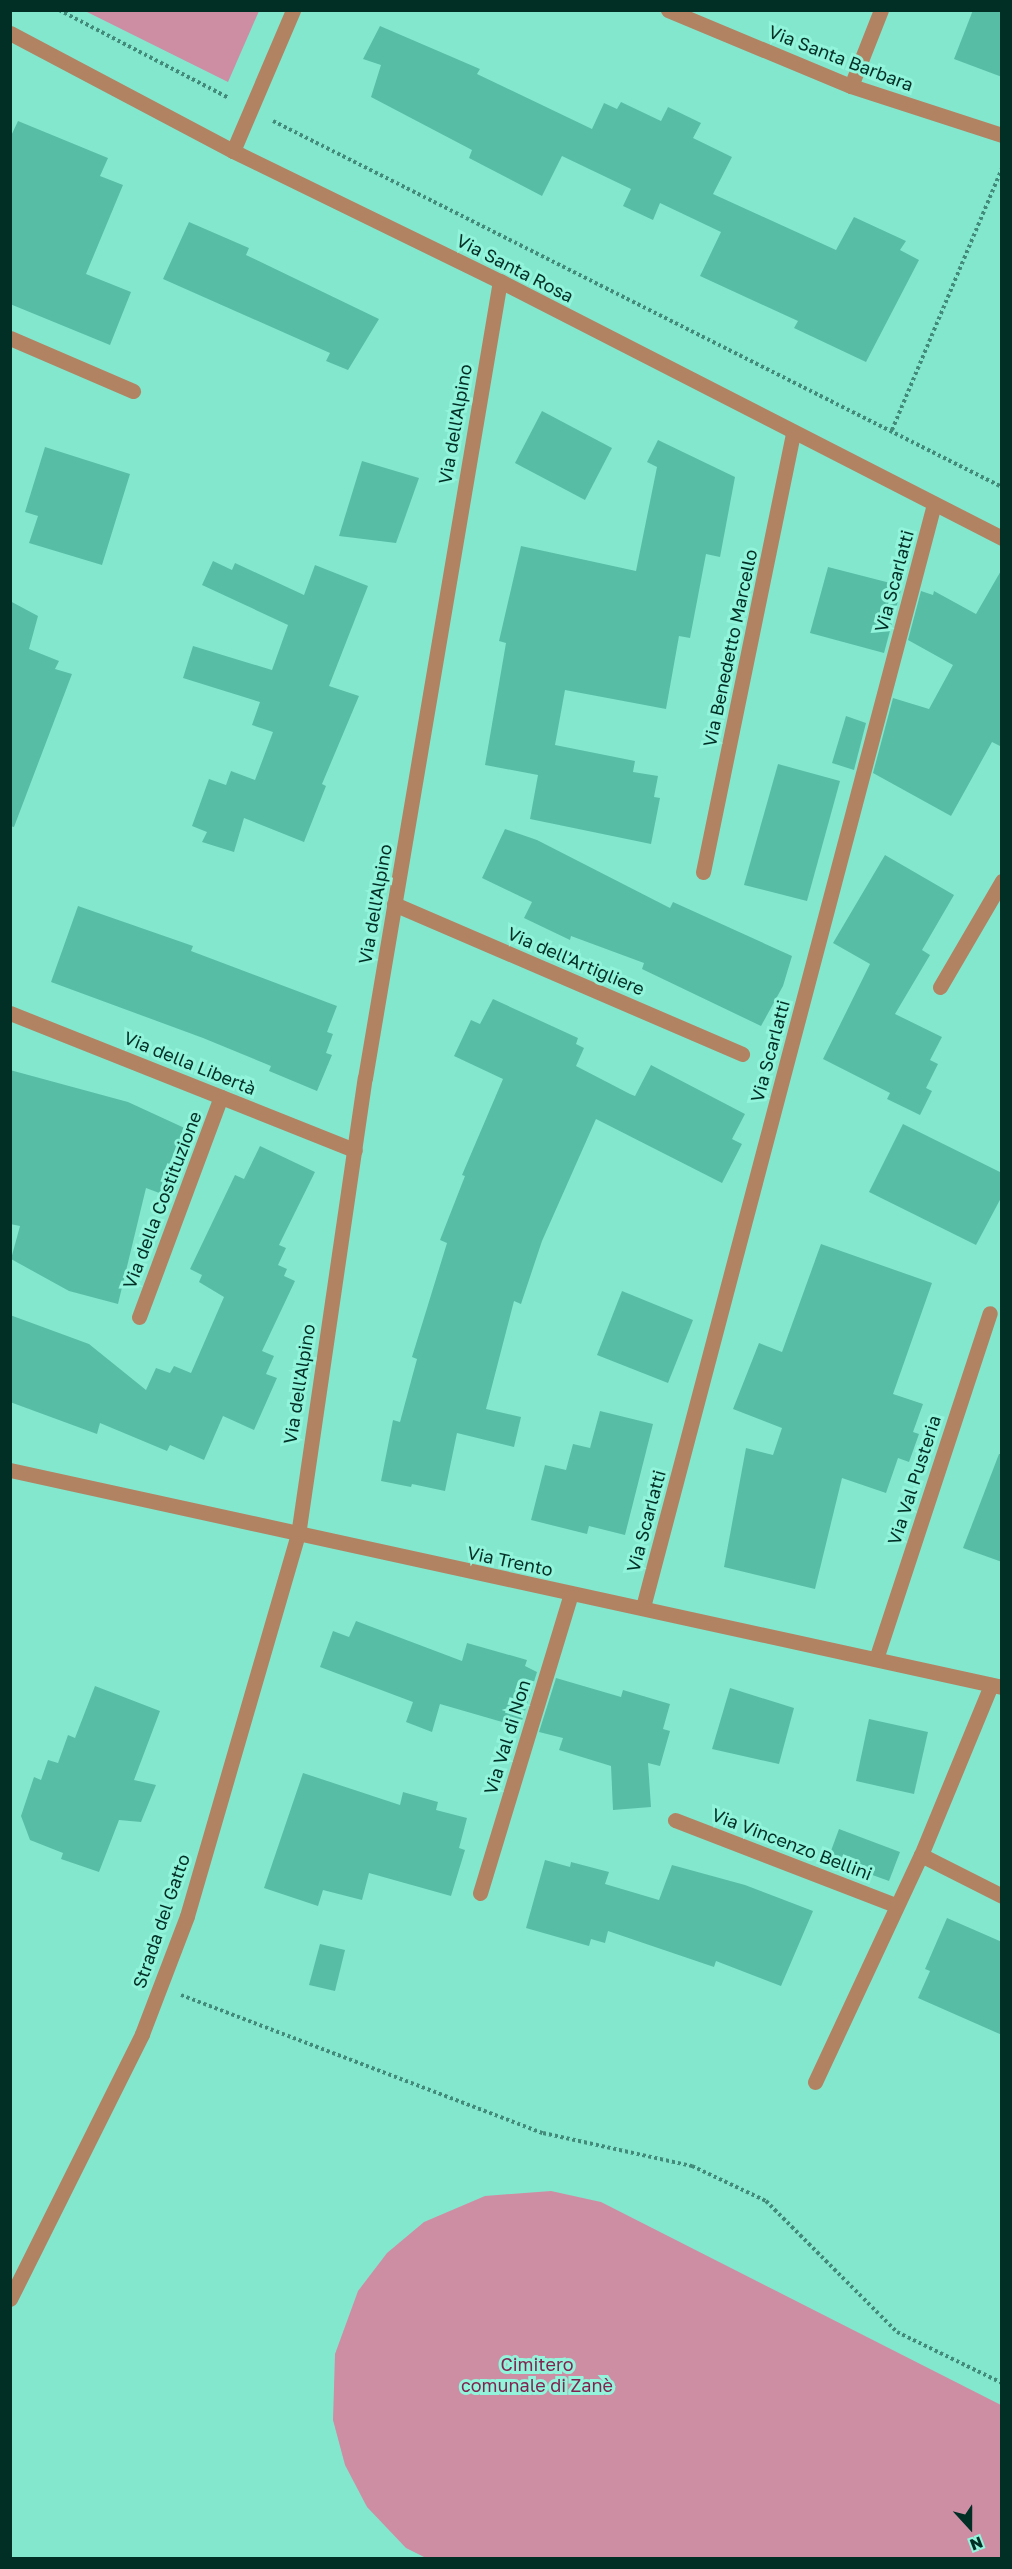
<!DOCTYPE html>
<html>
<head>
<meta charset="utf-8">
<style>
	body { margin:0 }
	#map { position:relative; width:1012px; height:2569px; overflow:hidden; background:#83e7ce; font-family:"Golos Text",sans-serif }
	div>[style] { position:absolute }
	.green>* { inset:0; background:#cd8ea4 }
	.building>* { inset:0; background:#58bda5 }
	.path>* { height:4px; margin-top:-2px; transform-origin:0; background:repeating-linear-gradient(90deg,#428b7a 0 3px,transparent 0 6px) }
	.minor>* { height:15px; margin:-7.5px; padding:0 7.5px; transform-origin:7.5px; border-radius:7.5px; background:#b28362 }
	span { translate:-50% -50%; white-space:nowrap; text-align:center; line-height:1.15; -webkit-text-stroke:6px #91f4db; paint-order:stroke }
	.street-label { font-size:18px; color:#012f26 }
	.park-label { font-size:18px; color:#822450 }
	.frame { position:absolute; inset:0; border:12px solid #012f26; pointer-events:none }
	.north { position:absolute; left:940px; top:2497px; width:60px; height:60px; -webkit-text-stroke:4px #91f4db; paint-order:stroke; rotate:159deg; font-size:16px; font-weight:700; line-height:24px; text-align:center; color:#012f26 }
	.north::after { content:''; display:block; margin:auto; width:21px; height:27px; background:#012f26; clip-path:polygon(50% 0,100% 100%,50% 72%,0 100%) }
</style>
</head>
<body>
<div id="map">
	<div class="green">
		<div style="clip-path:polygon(85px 11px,259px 10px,259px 11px,228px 82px)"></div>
		<div style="clip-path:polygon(551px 2191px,601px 2202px,1001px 2405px,1001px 2558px,426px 2558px,406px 2548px,367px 2507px,345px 2465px,333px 2420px,335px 2354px,358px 2291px,387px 2253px,424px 2222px,485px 2196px)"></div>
	</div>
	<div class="building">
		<div style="clip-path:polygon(973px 10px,1002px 10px,1002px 77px,954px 59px)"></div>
		<div style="clip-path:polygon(380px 26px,480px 69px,477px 74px,592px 129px,604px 103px,617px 109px,621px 102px,661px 121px,668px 107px,701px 123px,693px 138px,732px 157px,713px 194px,836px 250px,854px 217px,906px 241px,900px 250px,919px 260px,866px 362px,794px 328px,798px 321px,700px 276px,721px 232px,660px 203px,653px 220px,623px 206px,631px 189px,562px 156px,542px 196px,469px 158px,472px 150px,371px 97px,381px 65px,363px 59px)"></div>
		<div style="clip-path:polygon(18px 121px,108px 158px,100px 176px,123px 185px,86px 274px,131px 292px,110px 345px,10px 304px,10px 138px)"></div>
		<div style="clip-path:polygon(189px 222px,249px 248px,246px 255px,379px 319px,348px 370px,326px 361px,330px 353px,163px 279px)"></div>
		<div style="clip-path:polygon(542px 411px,612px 448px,585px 500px,515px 463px)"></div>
		<div style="clip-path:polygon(658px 440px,735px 477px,720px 557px,706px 554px,690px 638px,679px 636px,666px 709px,565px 690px,555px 745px,635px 761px,633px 772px,658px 776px,654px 797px,660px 798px,651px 844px,530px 819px,538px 775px,485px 765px,506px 643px,499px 641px,521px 546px,636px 571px,657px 467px,647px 462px)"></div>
		<div style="clip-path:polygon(45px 447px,130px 474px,102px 565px,29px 543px,38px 516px,25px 512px)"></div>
		<div style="clip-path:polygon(362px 461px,419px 478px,396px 543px,339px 536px)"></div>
		<div style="clip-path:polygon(213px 561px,232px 570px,235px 563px,304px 595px,315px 565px,368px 586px,329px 686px,359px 696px,322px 784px,326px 786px,304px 842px,244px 818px,234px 852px,202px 842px,207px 832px,192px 826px,209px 779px,226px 785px,231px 771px,255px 780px,273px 732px,252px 725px,260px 702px,183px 678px,193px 646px,272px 670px,288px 625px,202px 585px)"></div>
		<div style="clip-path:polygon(828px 567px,902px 586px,884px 653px,810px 633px)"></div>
		<div style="clip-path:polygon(1002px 569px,1002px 747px,992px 742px,951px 816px,873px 773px,893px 698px,929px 709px,953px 665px,908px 640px,921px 591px,933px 595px,934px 591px,976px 614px)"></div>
		<div style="clip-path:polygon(10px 601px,38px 616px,29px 649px,59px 661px,55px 669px,72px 674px,14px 827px,10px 826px)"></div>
		<div style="clip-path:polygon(846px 716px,866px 723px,854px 770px,832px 763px)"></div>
		<div style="clip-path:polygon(778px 764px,840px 781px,807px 901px,744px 885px)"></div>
		<div style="clip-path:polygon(505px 829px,537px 840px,670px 908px,673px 902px,792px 956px,783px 986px,761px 1026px,642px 969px,644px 963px,571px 936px,570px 940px,524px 918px,532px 902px,482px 878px)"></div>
		<div style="clip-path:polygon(885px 855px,954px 895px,922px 950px,930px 955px,895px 1014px,942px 1037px,930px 1060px,938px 1064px,926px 1088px,932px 1091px,920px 1115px,887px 1099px,890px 1093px,823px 1059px,870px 964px,833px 943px)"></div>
		<div style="clip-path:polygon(78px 906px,193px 946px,191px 951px,337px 1006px,327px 1032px,333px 1034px,326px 1053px,332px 1055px,317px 1091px,269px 1071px,271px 1066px,203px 1038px,51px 982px)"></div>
		<div style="clip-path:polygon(493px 999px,578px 1038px,576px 1044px,584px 1048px,576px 1066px,630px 1094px,635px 1096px,651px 1065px,745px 1114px,732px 1139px,742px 1144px,722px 1183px,596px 1119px,542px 1241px,521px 1304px,514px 1301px,486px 1409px,521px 1417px,514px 1447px,457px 1433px,445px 1491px,412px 1484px,411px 1487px,381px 1481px,393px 1420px,400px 1422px,417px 1359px,412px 1357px,447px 1243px,440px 1240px,465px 1176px,462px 1175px,503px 1079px,454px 1056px,471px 1020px,480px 1024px)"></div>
		<div style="clip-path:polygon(10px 1070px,128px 1102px,191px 1131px,162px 1194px,146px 1188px,118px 1304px,69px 1291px,11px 1259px,20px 1226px,10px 1224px)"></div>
		<div style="clip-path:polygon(903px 1124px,1002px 1173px,1002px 1196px,976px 1245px,869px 1192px)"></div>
		<div style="clip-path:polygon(260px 1146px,315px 1172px,279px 1245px,286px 1248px,278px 1265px,287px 1269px,284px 1276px,295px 1281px,262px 1351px,274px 1356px,266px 1374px,277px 1378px,254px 1430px,223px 1416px,204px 1460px,170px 1445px,167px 1451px,100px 1423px,97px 1434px,10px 1402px,10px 1315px,89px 1344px,146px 1390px,156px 1368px,170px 1373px,174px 1366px,191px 1373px,224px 1297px,199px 1282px,202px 1275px,190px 1269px,235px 1175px,244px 1179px)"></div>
		<div style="clip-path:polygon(821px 1244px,932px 1283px,893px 1394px,923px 1404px,913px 1432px,919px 1434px,909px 1462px,898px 1458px,886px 1493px,842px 1478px,815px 1589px,724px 1567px,746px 1448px,773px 1455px,782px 1428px,733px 1409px,759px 1343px,782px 1352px)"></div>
		<div style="clip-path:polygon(622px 1291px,693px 1320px,668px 1383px,597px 1355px)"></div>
		<div style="clip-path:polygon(600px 1411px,653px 1424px,625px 1535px,589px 1526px,587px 1534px,531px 1520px,545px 1465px,566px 1470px,573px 1444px,590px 1448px)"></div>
		<div style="clip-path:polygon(999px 1454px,1002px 1454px,1002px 1562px,963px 1548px)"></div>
		<div style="clip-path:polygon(356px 1621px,462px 1661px,467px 1643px,527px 1660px,525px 1666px,537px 1672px,520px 1727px,440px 1704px,432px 1732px,406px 1722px,413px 1702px,320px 1667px,333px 1631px,349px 1637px)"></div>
		<div style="clip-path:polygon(556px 1678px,621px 1697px,623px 1690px,670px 1704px,663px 1729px,670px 1731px,660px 1766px,648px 1763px,651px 1807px,613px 1810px,611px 1766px,559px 1750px,563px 1738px,539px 1732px)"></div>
		<div style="clip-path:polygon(95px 1686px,160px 1711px,134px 1780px,156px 1785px,141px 1822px,119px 1820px,99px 1872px,61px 1859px,63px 1853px,30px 1840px,21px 1816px,34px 1777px,41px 1780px,48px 1760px,58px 1763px,68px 1735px,75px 1738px)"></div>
		<div style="clip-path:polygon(730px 1688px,794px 1708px,779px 1764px,712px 1749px)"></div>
		<div style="clip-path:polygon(869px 1719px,928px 1732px,914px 1794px,856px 1781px)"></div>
		<div style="clip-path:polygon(303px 1773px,400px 1805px,403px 1792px,438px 1802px,436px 1810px,467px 1818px,459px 1848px,465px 1850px,451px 1896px,369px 1873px,362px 1900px,323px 1890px,318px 1906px,264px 1888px)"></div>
		<div style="clip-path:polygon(839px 1829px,900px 1852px,889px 1881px,828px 1859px)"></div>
		<div style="clip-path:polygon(545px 1860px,570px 1867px,571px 1862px,609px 1872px,605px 1884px,659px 1900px,672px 1865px,745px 1885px,813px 1911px,781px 1986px,716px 1961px,714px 1967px,608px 1931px,605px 1943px,591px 1939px,589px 1946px,526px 1928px)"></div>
		<div style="clip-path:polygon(947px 1918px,1002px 1942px,1002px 2035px,918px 1998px,930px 1971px,925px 1969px)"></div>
		<div style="clip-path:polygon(320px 1944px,345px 1950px,335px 1991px,309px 1985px)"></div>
	</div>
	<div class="path">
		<div style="left:59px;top:10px;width:191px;rotate:27.4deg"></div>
		<div style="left:273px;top:121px;width:816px;rotate:26.66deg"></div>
		<div style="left:892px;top:430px;width:284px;rotate:-67.2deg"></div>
		<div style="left:181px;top:1995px;width:387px;rotate:20.9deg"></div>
		<div style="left:543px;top:2133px;width:153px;rotate:12.5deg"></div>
		<div style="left:692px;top:2166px;width:82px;rotate:25.3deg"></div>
		<div style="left:766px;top:2201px;width:185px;rotate:45deg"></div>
		<div style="left:897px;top:2332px;width:117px;rotate:25.9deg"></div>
	</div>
	<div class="minor">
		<div style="left:668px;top:10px;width:198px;rotate:22.6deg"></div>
		<div style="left:851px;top:86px;width:159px;rotate:18deg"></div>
		<div style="left:10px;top:33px;width:252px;rotate:27.9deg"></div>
		<div style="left:233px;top:151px;width:297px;rotate:26deg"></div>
		<div style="left:500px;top:281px;width:564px;rotate:27.11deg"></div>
		<div style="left:851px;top:86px;width:82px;rotate:-68.5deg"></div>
		<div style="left:233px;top:151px;width:153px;rotate:-66.9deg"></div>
		<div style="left:10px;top:338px;width:134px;rotate:23.3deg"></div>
		<div style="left:703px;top:872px;width:449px;rotate:-78.4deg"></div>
		<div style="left:394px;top:904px;width:379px;rotate:23.3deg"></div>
		<div style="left:940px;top:987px;width:123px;rotate:-59.7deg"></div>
		<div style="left:10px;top:1013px;width:371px;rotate:21.7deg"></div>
		<div style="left:139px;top:1317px;width:235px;rotate:-69.6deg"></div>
		<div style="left:10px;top:1470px;width:1015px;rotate:12.34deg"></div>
		<div style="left:643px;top:1607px;width:1141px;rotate:-75.22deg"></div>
		<div style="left:876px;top:1659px;width:364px;rotate:-71.8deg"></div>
		<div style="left:675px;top:1820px;width:236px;rotate:21.1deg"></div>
		<div style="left:921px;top:1855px;width:91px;rotate:26.8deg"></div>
		<div style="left:480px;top:1893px;width:313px;rotate:-73.1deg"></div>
		<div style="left:815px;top:2082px;width:251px;rotate:-65deg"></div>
		<div style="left:921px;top:1855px;width:184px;rotate:-67.6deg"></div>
		<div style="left:10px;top:2299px;width:296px;rotate:-63.5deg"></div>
		<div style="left:142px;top:2034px;width:126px;rotate:-69.1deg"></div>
		<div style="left:187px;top:1916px;width:397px;rotate:-73.8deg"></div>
		<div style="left:298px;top:1535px;width:462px;rotate:-81.7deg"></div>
		<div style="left:365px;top:1078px;width:808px;rotate:-80.39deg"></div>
	</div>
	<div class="street-label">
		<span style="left:841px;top:58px;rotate:21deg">Via Santa Barbara</span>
		<span style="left:515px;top:268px;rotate:27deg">Via Santa Rosa</span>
		<span style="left:455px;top:424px;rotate:-80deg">Via dell'Alpino</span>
		<span style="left:894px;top:581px;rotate:-75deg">Via Scarlatti</span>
		<span style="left:730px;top:648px;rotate:-78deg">Via Benedetto Marcello</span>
		<span style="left:375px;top:904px;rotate:-80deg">Via dell'Alpino</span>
		<span style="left:576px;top:961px;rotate:23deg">Via dell'Artigliere</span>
		<span style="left:770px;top:1051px;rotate:-75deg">Via Scarlatti</span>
		<span style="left:190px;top:1063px;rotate:22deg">Via della Libertà</span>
		<span style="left:162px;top:1200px;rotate:-69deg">Via della Costituzione</span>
		<span style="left:299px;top:1384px;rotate:-81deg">Via dell'Alpino</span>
		<span style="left:914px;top:1480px;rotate:-72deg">Via Val Pusteria</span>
		<span style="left:646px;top:1521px;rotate:-75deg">Via Scarlatti</span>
		<span style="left:510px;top:1561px;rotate:12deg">Via Trento</span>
		<span style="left:507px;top:1737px;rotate:-73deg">Via Val di Non</span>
		<span style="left:792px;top:1844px;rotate:21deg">Via Vincenzo Bellini</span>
		<span style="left:161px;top:1921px;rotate:-71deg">Strada del Gatto</span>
	</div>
	<div class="park-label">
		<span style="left:537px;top:2375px">Cimitero<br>comunale di Zanè</span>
	</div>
	<div class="frame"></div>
	<div class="north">N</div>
</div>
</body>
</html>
